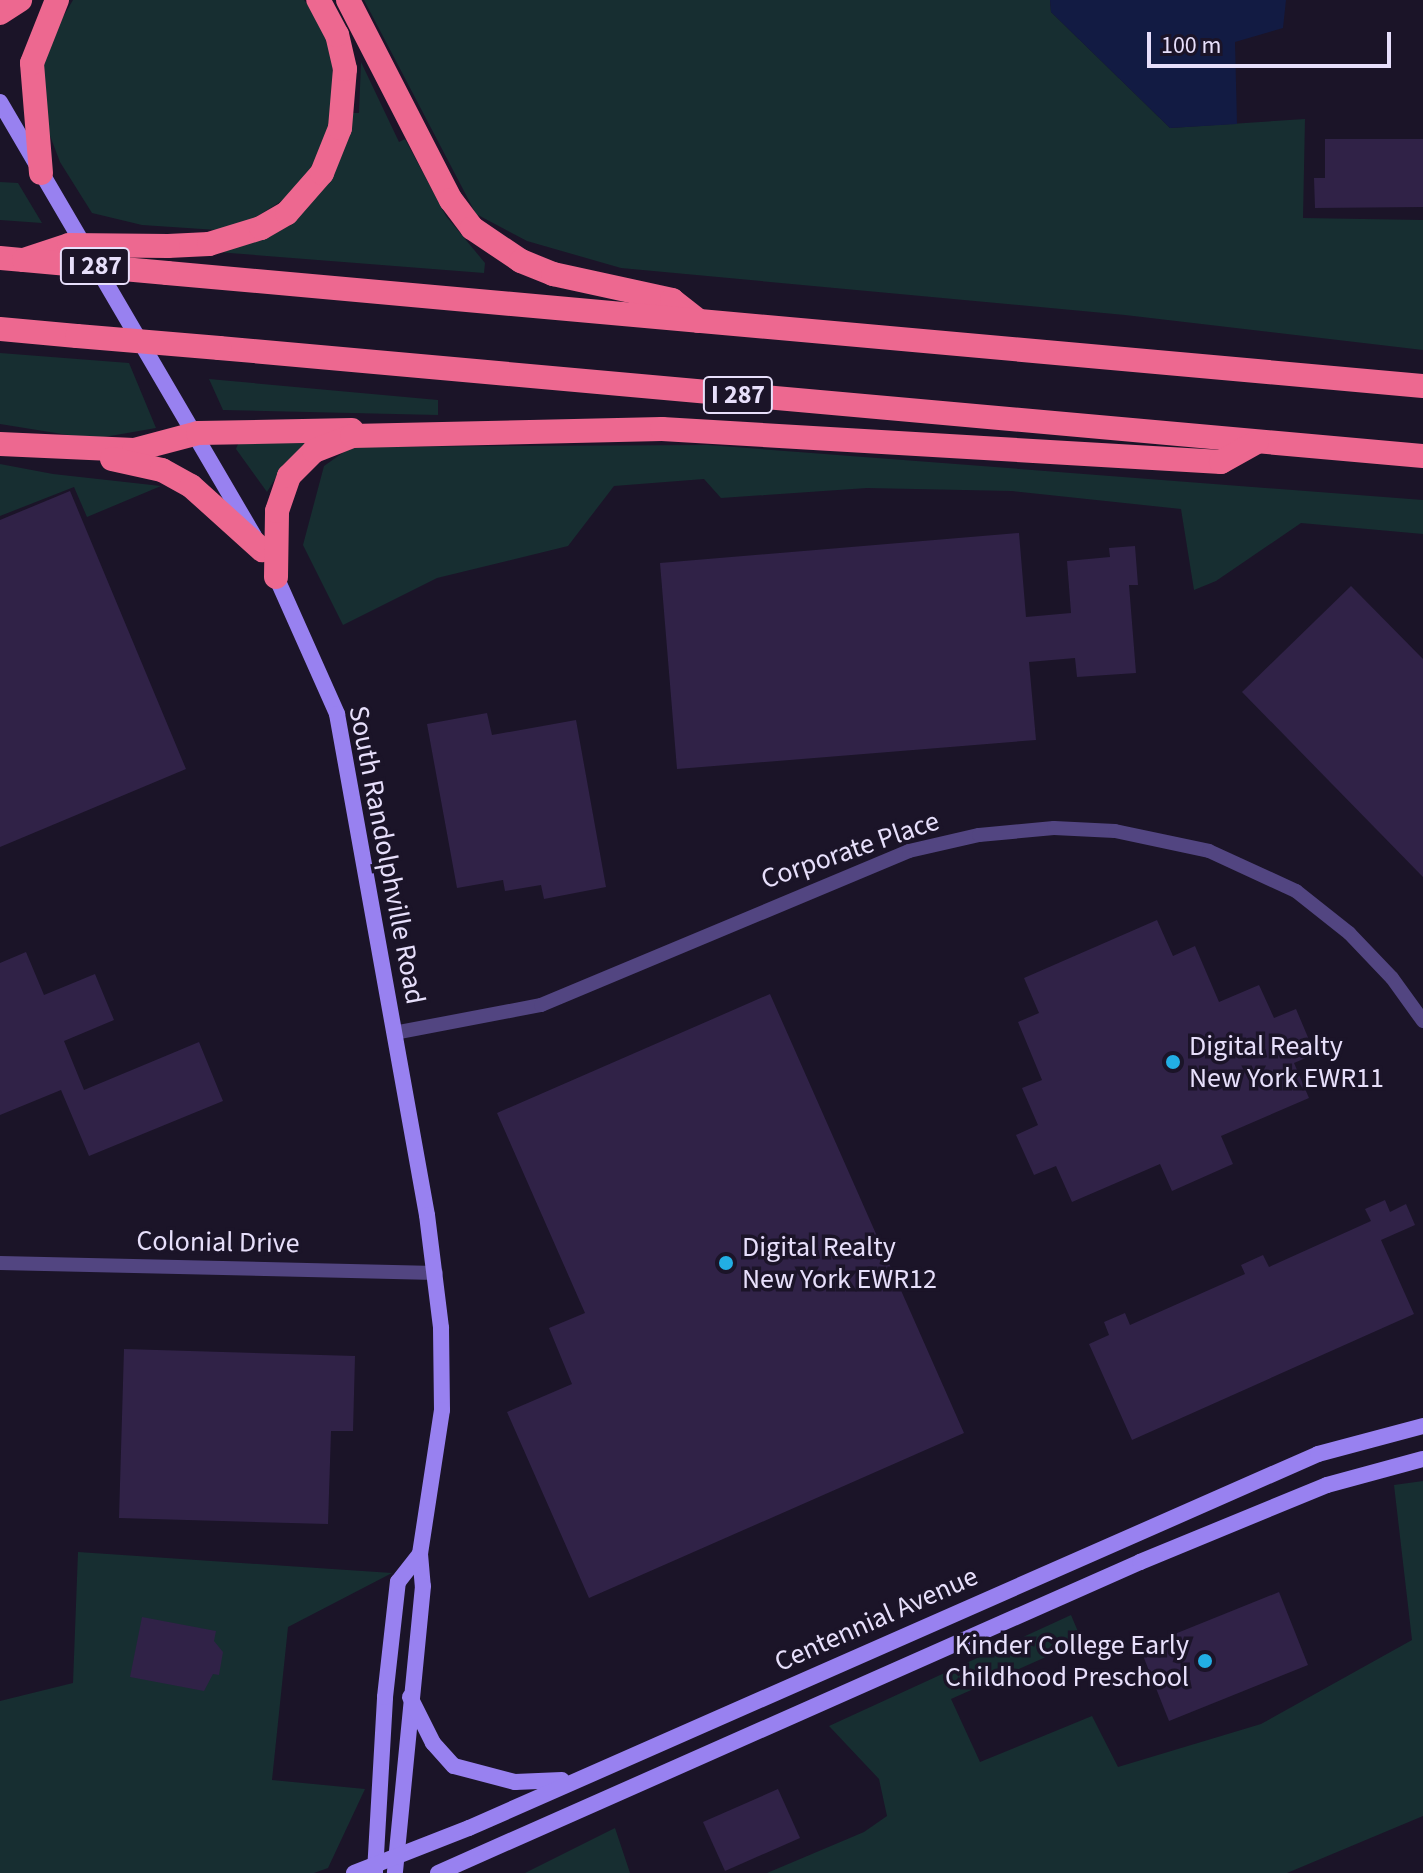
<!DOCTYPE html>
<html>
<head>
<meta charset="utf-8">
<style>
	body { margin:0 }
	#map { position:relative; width:1423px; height:1873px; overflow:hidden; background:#1b1428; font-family:"Source Sans 3",sans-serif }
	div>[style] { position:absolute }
	.green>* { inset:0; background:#172e31 }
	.water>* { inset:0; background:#121b43 }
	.building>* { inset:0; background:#302247 }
	.minor>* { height:14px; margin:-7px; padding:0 7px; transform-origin:7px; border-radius:7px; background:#524581 }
	.secondary>* { height:16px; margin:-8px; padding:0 8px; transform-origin:8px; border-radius:8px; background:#9881f0 }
	.motorway>* { height:24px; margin:-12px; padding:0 12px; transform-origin:12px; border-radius:12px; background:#ed6890 }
	.motorway-bridge>* { height:24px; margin:-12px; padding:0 12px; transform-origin:12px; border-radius:12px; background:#ed6890 }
	.dots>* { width:22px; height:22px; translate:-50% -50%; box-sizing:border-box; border:4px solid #1b1428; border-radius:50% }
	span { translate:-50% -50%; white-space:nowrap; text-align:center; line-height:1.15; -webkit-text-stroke:7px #1b1428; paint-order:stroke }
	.shield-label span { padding:2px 6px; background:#1b1428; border:2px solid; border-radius:6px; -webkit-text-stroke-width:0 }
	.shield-label { font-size:26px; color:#e7dffb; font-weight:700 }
	.street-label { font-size:28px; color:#e7dffb }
	.poi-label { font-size:28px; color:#e7dffb }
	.left { translate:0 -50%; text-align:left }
	.right { translate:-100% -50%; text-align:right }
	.scale { position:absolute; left:1147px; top:32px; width:244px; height:36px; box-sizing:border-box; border:4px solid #e7dffb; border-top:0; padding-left:10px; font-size:24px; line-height:28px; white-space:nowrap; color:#e7dffb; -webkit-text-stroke:6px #1b1428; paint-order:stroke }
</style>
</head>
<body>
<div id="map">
	<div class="green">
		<div style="clip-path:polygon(73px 0,304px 0,320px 20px,331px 54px,335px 96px,329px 136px,309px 172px,283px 200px,253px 219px,217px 230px,142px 225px,92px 213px,60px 162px,41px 112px,43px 51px)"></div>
		<div style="clip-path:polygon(364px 0,1050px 0,1051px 12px,1170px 128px,1305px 119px,1303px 218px,1423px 220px,1423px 350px,1125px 315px,621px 268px,527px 241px,476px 214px)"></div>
		<div style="clip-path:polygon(361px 62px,399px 142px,405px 139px,446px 216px,485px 263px,484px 273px,217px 252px,267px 236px,352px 113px,359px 113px)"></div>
		<div style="clip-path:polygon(0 182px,18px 183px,42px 223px,0 220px)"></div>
		<div style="clip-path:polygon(0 353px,129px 363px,156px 428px,93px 439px,0 424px)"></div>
		<div style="clip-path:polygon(209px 379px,438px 400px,438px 415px,223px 410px)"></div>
		<div style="clip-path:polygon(318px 437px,284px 464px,267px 492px,236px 449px,238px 444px)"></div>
		<div style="clip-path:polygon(708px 445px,1423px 500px,1423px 534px,1301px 523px,1216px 581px,1194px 590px,1181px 509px,1012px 491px,867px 488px,721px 498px,704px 479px,614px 486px,568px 546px,437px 578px,343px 625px,303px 545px,324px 466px,351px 447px)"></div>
		<div style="clip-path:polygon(0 464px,53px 474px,161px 486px,87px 517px,74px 487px,0 516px)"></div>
		<div style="clip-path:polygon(1423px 1481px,1423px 1816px,1287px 1873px,767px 1873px,864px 1832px,887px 1816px,879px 1779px,829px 1726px,1071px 1615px,1082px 1641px,951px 1699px,980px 1762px,1092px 1716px,1118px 1767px,1261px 1724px,1412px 1640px,1394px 1485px)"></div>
		<div style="clip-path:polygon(78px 1552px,392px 1573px,288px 1627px,272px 1780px,365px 1789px,328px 1868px,314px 1873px,0 1873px,0 1701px,73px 1683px)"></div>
		<div style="clip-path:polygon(615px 1828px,630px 1873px,525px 1873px)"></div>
	</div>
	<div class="water">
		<div style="clip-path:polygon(1050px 0,1286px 0,1283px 28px,1235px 42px,1237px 124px,1170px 128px,1051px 12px)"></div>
	</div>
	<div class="building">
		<div style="clip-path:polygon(1325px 139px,1423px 139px,1423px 207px,1315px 208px,1314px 178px,1325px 178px)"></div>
		<div style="clip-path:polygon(70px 491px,186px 769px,0 847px,0 520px)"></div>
		<div style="clip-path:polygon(1019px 533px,1026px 617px,1071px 613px,1067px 561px,1110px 557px,1109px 548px,1135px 546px,1138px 585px,1129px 585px,1136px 673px,1077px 677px,1075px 658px,1029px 662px,1036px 740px,677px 769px,660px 563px)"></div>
		<div style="clip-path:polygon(1351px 586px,1423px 659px,1423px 877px,1242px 692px)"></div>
		<div style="clip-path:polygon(487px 713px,492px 735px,576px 720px,606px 887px,544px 899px,541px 885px,505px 891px,503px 880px,457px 888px,427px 724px)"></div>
		<div style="clip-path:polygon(1157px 920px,1173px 956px,1195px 946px,1219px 1002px,1259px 985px,1274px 1018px,1296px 1009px,1315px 1054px,1294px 1063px,1309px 1098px,1221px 1136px,1233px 1164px,1226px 1167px,1172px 1191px,1160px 1164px,1072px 1202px,1056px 1166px,1034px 1175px,1016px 1135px,1038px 1125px,1022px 1088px,1042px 1080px,1018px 1022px,1039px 1013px,1024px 978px)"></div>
		<div style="clip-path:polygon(26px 952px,44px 995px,95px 974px,114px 1020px,64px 1041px,84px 1090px,199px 1042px,223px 1101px,89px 1156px,61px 1090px,0 1115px,0 963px)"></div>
		<div style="clip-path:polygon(770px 994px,964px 1433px,589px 1598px,507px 1412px,572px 1384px,549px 1328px,585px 1313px,497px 1113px)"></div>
		<div style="clip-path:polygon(1385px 1200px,1390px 1212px,1406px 1204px,1415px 1225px,1381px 1240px,1414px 1314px,1132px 1440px,1089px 1344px,1109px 1335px,1104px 1322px,1125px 1313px,1130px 1325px,1245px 1274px,1241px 1265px,1263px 1255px,1269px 1267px,1371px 1221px,1365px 1209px)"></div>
		<div style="clip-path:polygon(124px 1349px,355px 1356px,353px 1431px,331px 1431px,328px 1524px,119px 1518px)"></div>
		<div style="clip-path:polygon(1279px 1592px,1308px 1665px,1169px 1721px,1140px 1648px)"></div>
		<div style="clip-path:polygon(142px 1617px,216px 1631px,214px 1641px,223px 1652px,219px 1675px,213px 1674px,204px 1691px,130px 1677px)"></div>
		<div style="clip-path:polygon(778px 1789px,800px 1838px,725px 1871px,703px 1822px)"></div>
	</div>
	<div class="minor">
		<div style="left:394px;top:1033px;width:150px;rotate:-10.8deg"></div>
		<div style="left:541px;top:1005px;width:399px;rotate:-22.7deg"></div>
		<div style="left:909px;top:851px;width:72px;rotate:-12.9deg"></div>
		<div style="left:979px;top:835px;width:75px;rotate:-5.3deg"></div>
		<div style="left:1054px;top:828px;width:61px;rotate:2.8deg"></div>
		<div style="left:1115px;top:831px;width:96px;rotate:12deg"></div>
		<div style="left:1209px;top:851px;width:96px;rotate:24.7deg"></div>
		<div style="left:1296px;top:891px;width:68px;rotate:38.4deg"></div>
		<div style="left:1349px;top:933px;width:62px;rotate:46.3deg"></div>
		<div style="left:1392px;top:978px;width:53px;rotate:54.2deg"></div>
		<div style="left:0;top:1263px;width:436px;rotate:1.3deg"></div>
	</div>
	<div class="secondary">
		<div style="left:0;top:102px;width:503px;rotate:59.66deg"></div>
		<div style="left:273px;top:570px;width:158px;rotate:66deg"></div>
		<div style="left:337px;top:714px;width:509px;rotate:79.82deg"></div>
		<div style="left:427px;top:1215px;width:114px;rotate:82.9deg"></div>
		<div style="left:441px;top:1328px;width:82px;rotate:89.3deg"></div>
		<div style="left:442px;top:1410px;width:146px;rotate:98.7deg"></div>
		<div style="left:420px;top:1554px;width:32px;rotate:85deg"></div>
		<div style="left:423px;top:1586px;width:288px;rotate:95.6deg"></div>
		<div style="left:410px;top:1697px;width:51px;rotate:63.4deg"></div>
		<div style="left:433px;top:1743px;width:31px;rotate:48deg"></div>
		<div style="left:454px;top:1766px;width:63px;rotate:14.7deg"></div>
		<div style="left:515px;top:1782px;width:47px;rotate:-2.4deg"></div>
		<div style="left:375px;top:1872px;width:175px;rotate:-86.7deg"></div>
		<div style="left:385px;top:1697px;width:116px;rotate:-83.6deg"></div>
		<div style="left:398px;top:1582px;width:36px;rotate:-52deg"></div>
		<div style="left:354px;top:1873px;width:123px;rotate:-21.4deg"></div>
		<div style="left:469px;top:1828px;width:928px;rotate:-23.77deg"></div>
		<div style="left:1318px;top:1454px;width:109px;rotate:-14.9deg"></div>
		<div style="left:438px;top:1873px;width:768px;rotate:-23.89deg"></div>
		<div style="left:1140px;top:1562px;width:202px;rotate:-22.4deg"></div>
		<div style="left:1327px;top:1485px;width:99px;rotate:-15.2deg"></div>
	</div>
	<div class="motorway">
		<div style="left:348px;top:0;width:225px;rotate:62.8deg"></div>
		<div style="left:451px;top:200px;width:35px;rotate:53deg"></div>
		<div style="left:472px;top:228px;width:59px;rotate:34deg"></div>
		<div style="left:521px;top:261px;width:35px;rotate:22deg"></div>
		<div style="left:553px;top:274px;width:122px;rotate:12.3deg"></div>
		<div style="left:672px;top:300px;width:34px;rotate:38deg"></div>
		<div style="left:0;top:13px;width:24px;rotate:-33deg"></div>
		<div style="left:41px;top:173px;width:110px;rotate:-94.7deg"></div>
		<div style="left:32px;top:63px;width:68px;rotate:-68.4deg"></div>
		<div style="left:168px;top:246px;width:41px;rotate:-2.8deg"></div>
		<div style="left:209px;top:244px;width:54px;rotate:-17.1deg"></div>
		<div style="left:261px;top:228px;width:30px;rotate:-30deg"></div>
		<div style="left:287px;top:213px;width:53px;rotate:-48.8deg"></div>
		<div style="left:322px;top:173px;width:48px;rotate:-68.2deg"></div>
		<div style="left:340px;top:128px;width:59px;rotate:-85.2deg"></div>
		<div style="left:345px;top:69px;width:35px;rotate:-103deg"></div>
		<div style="left:337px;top:35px;width:40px;rotate:-118deg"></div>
		<div style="left:0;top:258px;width:24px;rotate:5deg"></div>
		<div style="left:24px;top:260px;width:47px;rotate:-18.4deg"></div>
		<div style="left:167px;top:273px;width:1261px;rotate:5.14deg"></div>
		<div style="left:0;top:329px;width:77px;rotate:5.2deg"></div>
		<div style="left:219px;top:348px;width:1209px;rotate:5.13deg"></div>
		<div style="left:0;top:444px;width:134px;rotate:2.6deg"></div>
		<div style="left:134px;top:450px;width:66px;rotate:-14.9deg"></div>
		<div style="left:198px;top:433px;width:154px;rotate:-1.1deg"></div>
		<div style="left:112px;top:459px;width:51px;rotate:12.4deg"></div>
		<div style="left:162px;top:470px;width:33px;rotate:29deg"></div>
		<div style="left:191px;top:486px;width:96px;rotate:42deg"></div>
		<div style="left:276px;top:577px;width:66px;rotate:-89.1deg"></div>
		<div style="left:277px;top:511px;width:37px;rotate:-71deg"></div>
		<div style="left:289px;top:476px;width:35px;rotate:-45deg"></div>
		<div style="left:314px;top:451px;width:41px;rotate:-21.5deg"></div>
		<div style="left:352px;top:436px;width:310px;rotate:-1.3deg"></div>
		<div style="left:662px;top:429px;width:560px;rotate:3.38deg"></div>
		<div style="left:1221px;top:462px;width:41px;rotate:-29.1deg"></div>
	</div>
	<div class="motorway-bridge">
		<div style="left:69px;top:245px;width:99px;rotate:0.6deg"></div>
		<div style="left:24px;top:260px;width:144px;rotate:5.2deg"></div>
		<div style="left:77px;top:336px;width:143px;rotate:4.8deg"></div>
	</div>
	<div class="dots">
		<div style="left:1173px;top:1062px;background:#22aee4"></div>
		<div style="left:726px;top:1263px;background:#22aee4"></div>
		<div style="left:1205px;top:1661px;background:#22aee4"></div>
	</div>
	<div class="shield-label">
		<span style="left:95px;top:266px">I 287</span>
		<span style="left:738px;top:395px">I 287</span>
	</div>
	<div class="street-label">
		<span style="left:850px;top:850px;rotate:-19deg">Corporate Place</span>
		<span style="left:387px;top:855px;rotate:79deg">South Randolphville Road</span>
		<span style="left:218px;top:1242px;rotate:1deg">Colonial Drive</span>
		<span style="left:876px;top:1619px;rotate:-24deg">Centennial Avenue</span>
	</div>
	<div class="poi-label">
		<span class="left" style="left:1189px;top:1062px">Digital Realty<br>New York EWR11</span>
		<span class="left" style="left:742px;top:1263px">Digital Realty<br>New York EWR12</span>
		<span class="right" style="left:1189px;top:1661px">Kinder College Early<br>Childhood Preschool</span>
	</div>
	<div class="scale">100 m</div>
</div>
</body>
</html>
